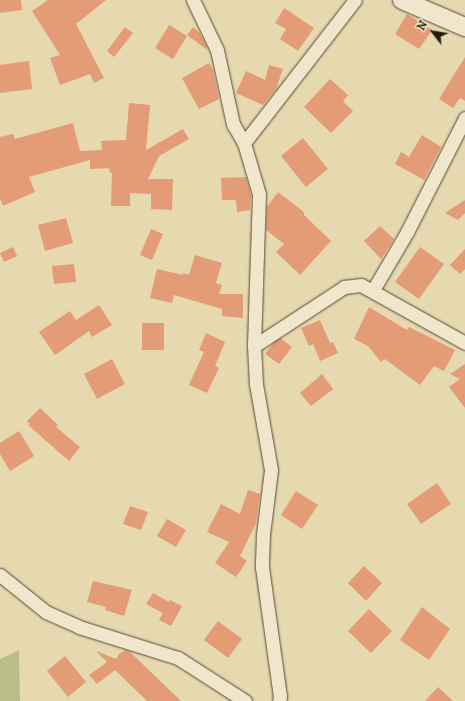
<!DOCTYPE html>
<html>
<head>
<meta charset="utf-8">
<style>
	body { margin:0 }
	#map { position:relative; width:465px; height:701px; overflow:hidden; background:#e6d8af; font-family:"IM FELL DW Pica",serif }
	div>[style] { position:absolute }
	.green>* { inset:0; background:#bbbd86 }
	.building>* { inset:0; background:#e39c75 }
	.roads { filter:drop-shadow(0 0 1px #554933) drop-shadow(0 0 1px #554933) }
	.street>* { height:13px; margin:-6.5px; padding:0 6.5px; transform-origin:6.5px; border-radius:6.5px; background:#efe6cb }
	.secondary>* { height:18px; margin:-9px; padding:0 9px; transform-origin:9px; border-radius:9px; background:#efe6cb }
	span { translate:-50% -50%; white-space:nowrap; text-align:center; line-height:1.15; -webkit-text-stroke:3.5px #efe6cb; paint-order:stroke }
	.north { position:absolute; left:413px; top:12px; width:40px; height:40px; -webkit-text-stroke:3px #efe6cb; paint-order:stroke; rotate:301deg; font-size:11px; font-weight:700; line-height:16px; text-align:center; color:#25190a }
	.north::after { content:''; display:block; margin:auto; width:14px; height:18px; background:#25190a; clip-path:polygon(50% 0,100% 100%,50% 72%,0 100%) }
</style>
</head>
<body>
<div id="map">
	<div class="green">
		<div style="clip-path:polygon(19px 650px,20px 701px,0 701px,0 659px)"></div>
	</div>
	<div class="building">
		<div style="clip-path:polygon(0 0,21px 0,22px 10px,0 13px)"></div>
		<div style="clip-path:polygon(48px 0,106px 0,76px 24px,104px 78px,94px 83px,90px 74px,60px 85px,50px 58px,60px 55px,32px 11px)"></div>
		<div style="clip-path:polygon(284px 8px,314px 28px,298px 51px,280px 39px,286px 29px,275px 23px)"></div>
		<div style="clip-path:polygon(407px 14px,432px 30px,419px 49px,395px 34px)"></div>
		<div style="clip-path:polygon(169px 25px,187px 36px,173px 59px,155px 48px)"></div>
		<div style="clip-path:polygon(125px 27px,133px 33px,114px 57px,107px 51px)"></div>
		<div style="clip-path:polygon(193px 27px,199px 32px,207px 47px,206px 49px,187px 35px)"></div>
		<div style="clip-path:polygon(465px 57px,465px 101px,460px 98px,453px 108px,439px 99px)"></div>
		<div style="clip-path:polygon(29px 61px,32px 89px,0 93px,0 65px)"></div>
		<div style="clip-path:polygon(209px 63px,213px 70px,219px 99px,199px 109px,182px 78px)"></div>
		<div style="clip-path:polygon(269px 65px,283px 69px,276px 89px,263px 105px,236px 93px,246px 71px,265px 80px)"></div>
		<div style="clip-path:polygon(330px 79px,348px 95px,343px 101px,353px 111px,331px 133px,304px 107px)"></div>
		<div style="clip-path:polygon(129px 103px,150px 105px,146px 150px,183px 129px,189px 139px,159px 156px,148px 179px,173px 179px,172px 210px,151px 209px,151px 194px,130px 193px,130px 206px,111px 206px,112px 173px,110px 173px,109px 168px,90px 169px,90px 160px,29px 177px,35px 192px,3px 206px,0 198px,0 137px,13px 134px,15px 139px,73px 123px,80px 151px,102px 150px,101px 141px,126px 140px)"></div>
		<div style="clip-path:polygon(422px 135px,441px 147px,424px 180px,395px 164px,401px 152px,409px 157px)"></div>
		<div style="clip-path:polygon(303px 138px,328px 169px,306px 187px,281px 156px)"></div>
		<div style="clip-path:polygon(246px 177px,251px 195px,250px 210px,237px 212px,236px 200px,222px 200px,221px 178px)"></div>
		<div style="clip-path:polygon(278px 192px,304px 212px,304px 215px,331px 241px,300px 275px,276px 252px,284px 244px,266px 230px,267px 207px)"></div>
		<div style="clip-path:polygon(465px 200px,465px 213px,458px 220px,445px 213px)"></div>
		<div style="clip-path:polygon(66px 218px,73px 243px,45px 251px,38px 225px)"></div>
		<div style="clip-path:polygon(380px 226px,394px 239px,381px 259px,364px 241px)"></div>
		<div style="clip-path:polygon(151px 229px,163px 234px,152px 260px,140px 255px)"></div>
		<div style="clip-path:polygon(13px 247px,17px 256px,4px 262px,0 253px)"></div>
		<div style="clip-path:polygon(420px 247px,444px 264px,419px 299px,395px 282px)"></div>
		<div style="clip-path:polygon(465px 249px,465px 269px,460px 274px,450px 265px)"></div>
		<div style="clip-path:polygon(195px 255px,222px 263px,216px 283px,222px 285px,219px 294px,243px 294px,243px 318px,222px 316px,222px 309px,174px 295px,172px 303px,150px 298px,157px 269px,183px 275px,183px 273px,189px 275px)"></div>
		<div style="clip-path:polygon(74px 264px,76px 282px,54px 284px,52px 266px)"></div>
		<div style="clip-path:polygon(99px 305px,112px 325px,92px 337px,89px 331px,55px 355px,39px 332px,70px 311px,76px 320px)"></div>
		<div style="clip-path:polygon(369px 307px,407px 330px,409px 327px,455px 350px,444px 371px,434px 366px,420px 385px,385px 359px,381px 362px,368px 346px,354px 339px)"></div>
		<div style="clip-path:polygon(320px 320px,330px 343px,333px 342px,338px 353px,320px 361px,313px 344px,309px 346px,301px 328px)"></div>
		<div style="clip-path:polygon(142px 323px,164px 323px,164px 350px,142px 350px)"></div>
		<div style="clip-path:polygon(206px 333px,225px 342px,215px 366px,219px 368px,207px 393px,189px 385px,204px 352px,199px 350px)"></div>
		<div style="clip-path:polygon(280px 338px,292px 347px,279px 364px,265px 354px,274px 342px)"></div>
		<div style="clip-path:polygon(112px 359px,125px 384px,97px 399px,84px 374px)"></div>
		<div style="clip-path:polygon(465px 364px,465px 408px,449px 387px,460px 379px,450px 374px)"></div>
		<div style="clip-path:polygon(322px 374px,333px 389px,311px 406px,300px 393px)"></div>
		<div style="clip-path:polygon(40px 408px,58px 425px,56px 427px,80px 447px,69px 461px,28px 425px,30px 424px,27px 421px)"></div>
		<div style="clip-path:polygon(19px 431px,34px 456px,10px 471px,0 454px,0 443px)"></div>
		<div style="clip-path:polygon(437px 483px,451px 504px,421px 524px,407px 504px)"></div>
		<div style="clip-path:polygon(248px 490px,260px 494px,256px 523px,240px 556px,247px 561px,236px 577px,215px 563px,229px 542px,207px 532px,221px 504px,240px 514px)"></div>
		<div style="clip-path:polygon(296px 491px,318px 505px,302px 529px,281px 515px)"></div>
		<div style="clip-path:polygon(130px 506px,148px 512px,141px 530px,123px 524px)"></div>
		<div style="clip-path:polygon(167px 519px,186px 530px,176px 547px,157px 536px)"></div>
		<div style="clip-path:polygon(364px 566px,382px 583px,366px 601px,348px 583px)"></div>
		<div style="clip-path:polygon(93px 581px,132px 590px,124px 616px,105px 610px,106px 607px,87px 602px)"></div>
		<div style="clip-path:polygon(153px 593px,169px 602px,170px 600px,182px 606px,171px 626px,159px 620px,163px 613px,146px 604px)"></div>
		<div style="clip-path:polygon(422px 607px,450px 629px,429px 660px,400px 640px)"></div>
		<div style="clip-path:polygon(369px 609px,392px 631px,371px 653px,348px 631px)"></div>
		<div style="clip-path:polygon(218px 621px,242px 639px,228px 658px,204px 640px)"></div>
		<div style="clip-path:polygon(125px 650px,129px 651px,181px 701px,147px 701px,115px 670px,97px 684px,89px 675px,107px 662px,96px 651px,116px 659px,119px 654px)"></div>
		<div style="clip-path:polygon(65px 656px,86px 682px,68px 697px,47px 671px)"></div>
		<div style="clip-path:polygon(438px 687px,453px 701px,425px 701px)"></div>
	</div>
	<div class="roads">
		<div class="street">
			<div style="left:193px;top:0;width:55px;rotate:64.4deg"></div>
			<div style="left:217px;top:50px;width:76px;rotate:77.8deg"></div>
			<div style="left:233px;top:124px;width:22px;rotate:60deg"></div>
			<div style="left:244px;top:143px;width:53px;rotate:73.6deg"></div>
			<div style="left:259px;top:194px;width:152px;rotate:91.9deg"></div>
			<div style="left:254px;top:346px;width:38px;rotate:87deg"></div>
			<div style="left:256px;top:384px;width:87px;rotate:80.1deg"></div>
			<div style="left:271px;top:470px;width:64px;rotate:97.1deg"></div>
			<div style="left:263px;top:534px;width:33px;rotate:92deg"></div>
			<div style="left:262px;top:567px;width:130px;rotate:82.1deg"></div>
			<div style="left:280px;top:696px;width:5px;rotate:101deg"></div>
			<div style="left:244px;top:143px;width:181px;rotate:-52.2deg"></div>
			<div style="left:373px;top:290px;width:67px;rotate:-59.6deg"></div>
			<div style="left:407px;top:232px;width:128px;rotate:-63deg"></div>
			<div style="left:254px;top:346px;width:108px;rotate:-33.2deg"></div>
			<div style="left:344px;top:287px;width:17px;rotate:-7deg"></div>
			<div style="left:361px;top:285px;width:119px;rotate:29.1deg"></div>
			<div style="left:0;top:575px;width:59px;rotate:38.8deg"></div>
			<div style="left:46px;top:612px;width:36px;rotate:24deg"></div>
			<div style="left:79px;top:627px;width:104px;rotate:17.4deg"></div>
			<div style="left:178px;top:658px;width:80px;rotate:32.7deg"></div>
		</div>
		<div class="secondary">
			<div style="left:402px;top:0;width:69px;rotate:23.2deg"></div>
		</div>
	</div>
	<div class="north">N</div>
</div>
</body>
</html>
